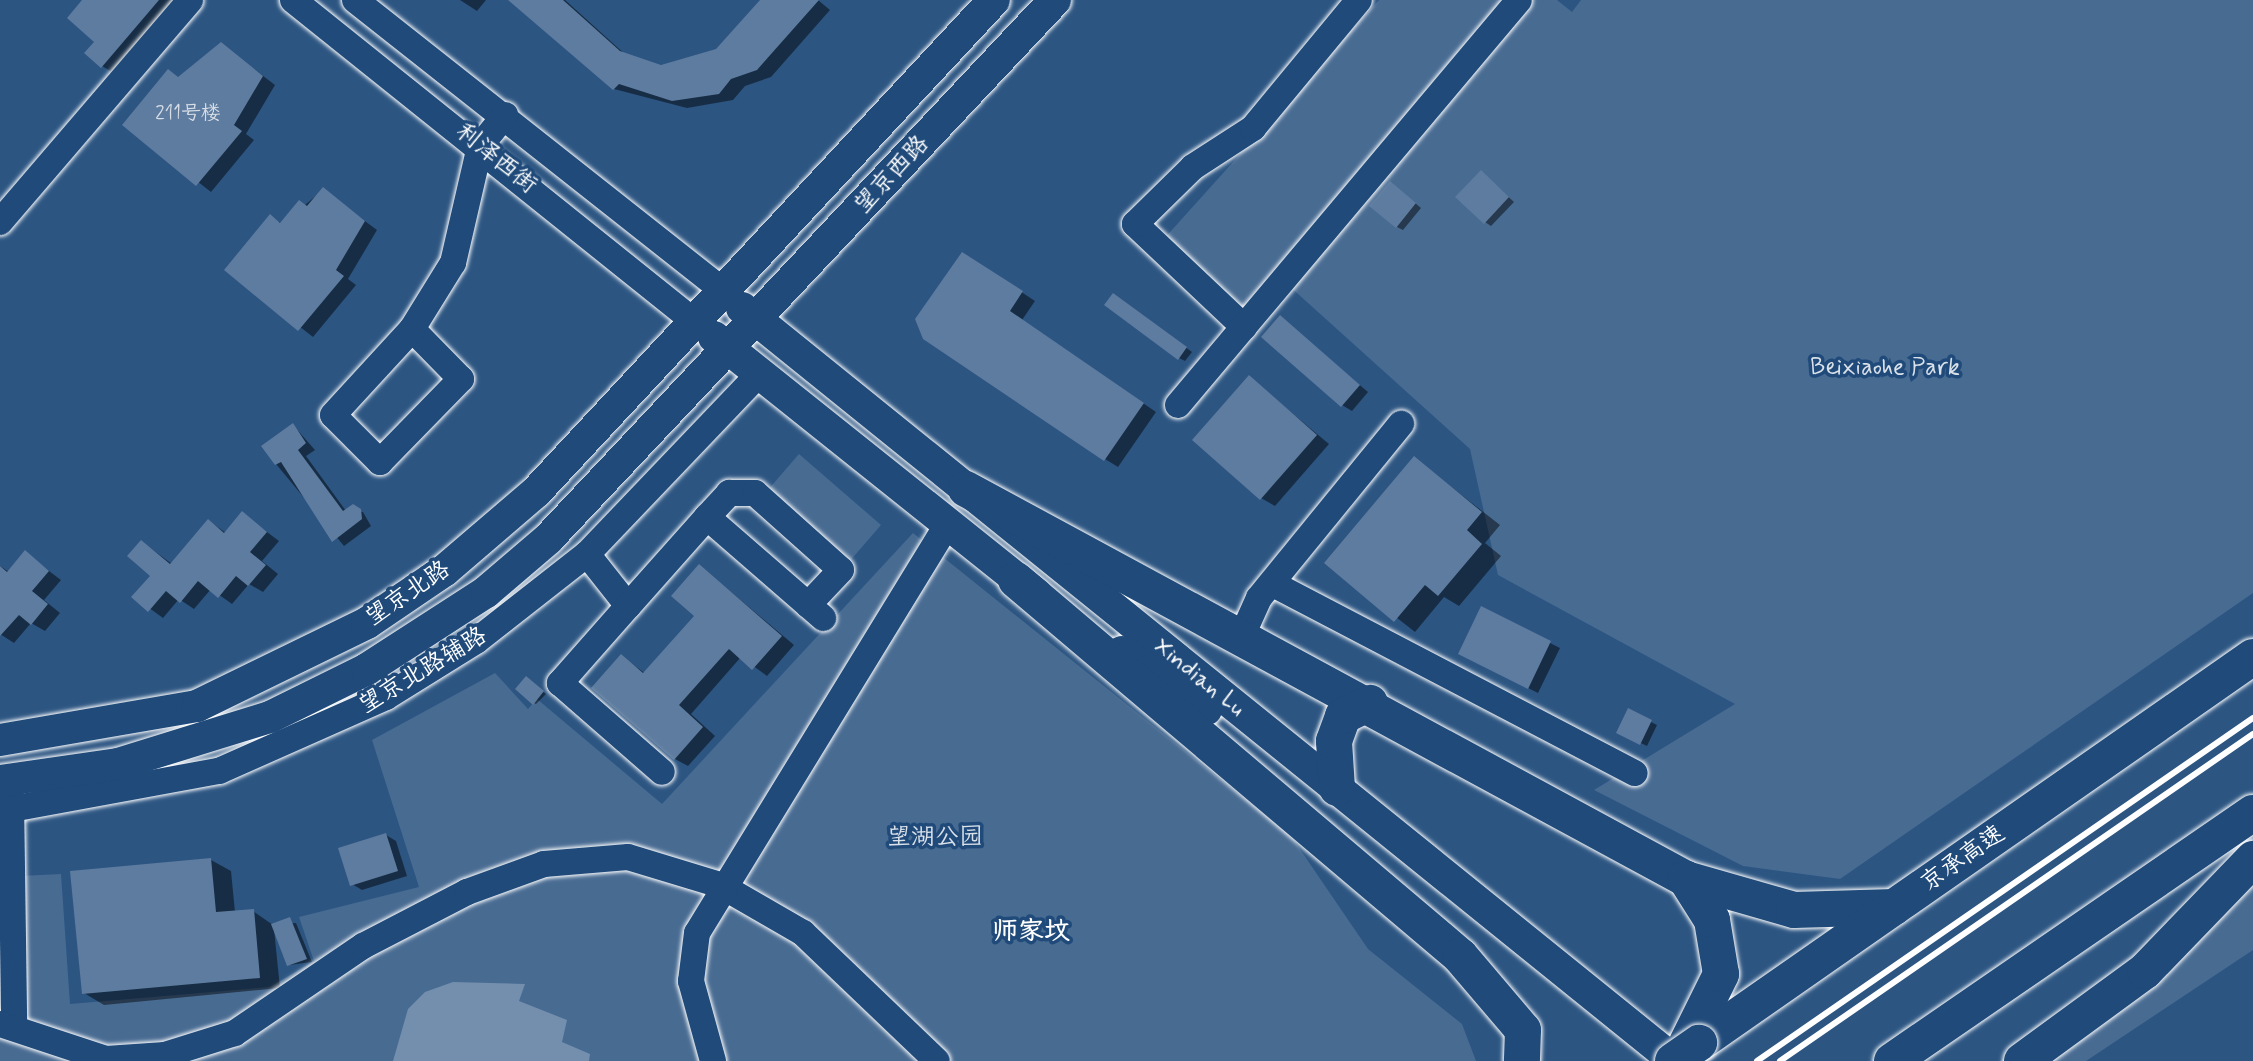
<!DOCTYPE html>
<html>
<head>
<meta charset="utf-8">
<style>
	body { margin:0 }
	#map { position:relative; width:2253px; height:1061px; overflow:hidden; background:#2c5582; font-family:Mynerve,"LXGW WenKai TC",sans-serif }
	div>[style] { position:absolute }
	.green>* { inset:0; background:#486b92 }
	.water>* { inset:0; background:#748fad }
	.shadow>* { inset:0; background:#0007 }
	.building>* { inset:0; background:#5e7c9f }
	.roads { filter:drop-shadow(0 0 2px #fff) drop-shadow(0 0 2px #fff) }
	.minor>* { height:26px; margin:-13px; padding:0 13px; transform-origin:13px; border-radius:13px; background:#1f4a7a }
	.major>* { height:32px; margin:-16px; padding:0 16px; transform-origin:16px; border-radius:16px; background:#1f4a7a }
	.highway>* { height:36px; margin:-18px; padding:0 18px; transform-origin:18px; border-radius:18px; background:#1f4a7a }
	.rail>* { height:6px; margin:-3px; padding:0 3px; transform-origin:3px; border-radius:3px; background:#fff }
	.bridges { filter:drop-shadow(0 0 2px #fff) drop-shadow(0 0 2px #fff) }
	.highway-bridge>* { height:36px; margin:-18px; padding:0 18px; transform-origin:18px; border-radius:18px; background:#1f4a7a }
	span { translate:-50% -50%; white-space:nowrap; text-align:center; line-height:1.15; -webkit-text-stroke:7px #1f4a7a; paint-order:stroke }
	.number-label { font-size:20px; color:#d7dee7 }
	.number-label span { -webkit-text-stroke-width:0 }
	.street-label { font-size:24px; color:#fff }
	.park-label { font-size:24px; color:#dae1e9 }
	.neighbourhood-label { font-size:26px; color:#fff; font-weight:700 }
</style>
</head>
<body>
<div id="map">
	<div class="green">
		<div style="clip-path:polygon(1379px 0,1557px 0,1572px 12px,1581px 0,2253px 0,2253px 593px,1840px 879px,1743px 866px,1594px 790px,1735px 704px,1498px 575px,1470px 449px,1277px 275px,1243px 315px,1162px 241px)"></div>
		<div style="clip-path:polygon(799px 454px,881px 525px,849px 562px,767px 491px)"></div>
		<div style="clip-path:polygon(913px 533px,1291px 836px,1368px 949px,1462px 1024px,1476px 1061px,0 1061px,0 877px,61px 874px,70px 1004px,270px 987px,314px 961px,299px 917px,419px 887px,372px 740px,495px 673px,528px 709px,537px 699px,662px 804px)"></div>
		<div style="clip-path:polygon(2253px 879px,2253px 950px,2086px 1061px,2000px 1061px)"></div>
	</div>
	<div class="water">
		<div style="clip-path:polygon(453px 982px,525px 984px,519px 1001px,567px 1020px,562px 1042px,590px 1054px,589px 1061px,393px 1061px,408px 1009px,425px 992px)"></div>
	</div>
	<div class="shadow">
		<div style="clip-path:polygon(85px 0,173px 0,112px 72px,102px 66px)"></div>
		<div style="clip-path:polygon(460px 0,486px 0,477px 11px)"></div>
		<div style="clip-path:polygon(565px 0,627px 56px,661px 67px,717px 51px,763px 0,818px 0,830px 10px,771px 77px,745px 86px,733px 100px,687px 108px,614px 89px,514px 2px)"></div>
		<div style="clip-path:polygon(221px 44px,275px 85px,246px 134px,254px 140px,211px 192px,125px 125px)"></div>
		<div style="clip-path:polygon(1481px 172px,1514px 202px,1491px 226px,1485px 222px)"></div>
		<div style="clip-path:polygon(1396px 187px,1421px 208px,1403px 230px,1397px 227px)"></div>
		<div style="clip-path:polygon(323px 190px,377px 230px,348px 279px,356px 285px,313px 337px,227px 270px,271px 217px,282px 224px)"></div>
		<div style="clip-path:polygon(976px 262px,1035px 301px,1022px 320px,1156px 412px,1118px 467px,1105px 459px)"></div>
		<div style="clip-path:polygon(1120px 299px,1192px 352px,1185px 361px,1179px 358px)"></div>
		<div style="clip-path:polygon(1280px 318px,1368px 392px,1352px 411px,1342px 405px)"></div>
		<div style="clip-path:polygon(1250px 378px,1329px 444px,1275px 506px,1261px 498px)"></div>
		<div style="clip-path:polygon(293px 425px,315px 450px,306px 456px,346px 511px,363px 512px,371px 526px,344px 546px,276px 464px)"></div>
		<div style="clip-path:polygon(1414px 458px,1500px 525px,1485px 543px,1501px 556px,1459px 606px,1444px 597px,1415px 632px,1327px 563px)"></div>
		<div style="clip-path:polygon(243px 514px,279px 541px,262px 561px,278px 574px,263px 592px,249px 584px,232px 604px,211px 589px,194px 609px,179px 599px,163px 618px,134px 597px,152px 575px,142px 542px,172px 564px,209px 521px,226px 533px)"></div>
		<div style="clip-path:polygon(25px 553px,61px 580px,44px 600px,60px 613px,45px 631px,31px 623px,14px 643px,0 634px,0 566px,9px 572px)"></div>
		<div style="clip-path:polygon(700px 566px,794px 645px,767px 676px,741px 657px,691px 714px,715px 736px,688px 766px,675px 759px,621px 656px,646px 674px,697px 616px)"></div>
		<div style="clip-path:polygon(1482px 609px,1560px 648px,1538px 693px,1470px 659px)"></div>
		<div style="clip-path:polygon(529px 679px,546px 694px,536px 704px,534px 703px)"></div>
		<div style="clip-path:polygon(1629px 711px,1657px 725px,1647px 746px,1618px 732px)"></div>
		<div style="clip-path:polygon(386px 835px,396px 841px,407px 876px,362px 890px,352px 884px)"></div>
		<div style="clip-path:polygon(211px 860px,231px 871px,235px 912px,253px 911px,273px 925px,296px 923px,312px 962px,289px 965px,274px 929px,280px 988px,104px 1005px,84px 993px)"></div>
	</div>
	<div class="building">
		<div style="clip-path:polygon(82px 0,159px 0,101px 68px,84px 53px,94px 42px,67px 18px)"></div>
		<div style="clip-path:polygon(508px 0,563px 0,620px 51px,661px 65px,716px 49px,760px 0,819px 0,757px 70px,731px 79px,719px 94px,672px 101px,619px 84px,613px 90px)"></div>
		<div style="clip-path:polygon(221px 42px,263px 76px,234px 125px,242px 131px,196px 186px,122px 125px,168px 69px,178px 77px)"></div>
		<div style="clip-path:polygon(1481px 170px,1509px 197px,1484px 224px,1455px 197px)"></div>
		<div style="clip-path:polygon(1390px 181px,1416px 203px,1396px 228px,1369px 206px)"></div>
		<div style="clip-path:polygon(323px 187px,365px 221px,336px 270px,344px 276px,298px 331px,224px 270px,270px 214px,280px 223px,299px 200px,307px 206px)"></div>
		<div style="clip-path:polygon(962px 252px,1023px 291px,1010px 311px,1144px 403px,1104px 461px,923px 339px,915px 319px)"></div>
		<div style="clip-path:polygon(1113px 293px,1187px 347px,1178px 360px,1104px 305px)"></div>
		<div style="clip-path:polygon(1280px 315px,1360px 385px,1341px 407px,1261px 337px)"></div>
		<div style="clip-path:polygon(1249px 375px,1317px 435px,1260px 500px,1192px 440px)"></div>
		<div style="clip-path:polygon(293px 423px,306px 443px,298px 450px,343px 511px,353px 504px,361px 509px,362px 519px,332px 542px,281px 462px,275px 465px,261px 446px)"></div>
		<div style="clip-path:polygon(1414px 456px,1482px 512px,1467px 530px,1482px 544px,1438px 596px,1425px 585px,1394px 622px,1324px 563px)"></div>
		<div style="clip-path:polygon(242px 511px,267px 532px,250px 552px,266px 565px,248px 586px,236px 576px,218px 598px,198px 581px,180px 603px,166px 591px,148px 612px,131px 597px,150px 576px,127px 556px,141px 540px,170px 564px,208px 519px,224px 533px)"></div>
		<div style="clip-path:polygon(25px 550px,49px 571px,32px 591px,48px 604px,31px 625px,19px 615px,0 636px,0 566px,7px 572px)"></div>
		<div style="clip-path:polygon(699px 564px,782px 636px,752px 670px,729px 649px,679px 705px,703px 727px,674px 760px,591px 688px,621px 654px,643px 673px,694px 616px,671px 596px)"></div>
		<div style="clip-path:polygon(1481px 606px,1551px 641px,1528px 689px,1458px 654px)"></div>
		<div style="clip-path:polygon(526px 676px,544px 691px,533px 705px,515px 689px)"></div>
		<div style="clip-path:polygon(1628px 708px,1652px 720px,1640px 745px,1616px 733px)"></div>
		<div style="clip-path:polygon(386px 833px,398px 871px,350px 886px,338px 848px)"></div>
		<div style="clip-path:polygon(211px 858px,216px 912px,254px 909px,260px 978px,82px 994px,70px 871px)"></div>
		<div style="clip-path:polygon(290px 917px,307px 959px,287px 966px,271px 924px)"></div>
	</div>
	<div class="roads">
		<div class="minor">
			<div style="left:293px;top:0;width:516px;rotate:38.71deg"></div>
			<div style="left:355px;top:0;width:471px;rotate:38.3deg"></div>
			<div style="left:0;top:222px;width:292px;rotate:-49.4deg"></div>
			<div style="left:1244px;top:327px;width:150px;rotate:-136.6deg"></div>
			<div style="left:1135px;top:224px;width:81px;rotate:-44.5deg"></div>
			<div style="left:1193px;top:167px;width:72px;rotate:-33deg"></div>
			<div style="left:1253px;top:128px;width:166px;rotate:-50.4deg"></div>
			<div style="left:412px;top:329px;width:70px;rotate:45.6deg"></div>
			<div style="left:461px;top:379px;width:116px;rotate:134.3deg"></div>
			<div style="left:380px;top:462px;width:66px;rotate:-135deg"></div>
			<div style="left:333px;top:415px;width:117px;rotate:-47.4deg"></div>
			<div style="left:412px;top:329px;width:78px;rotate:-58.2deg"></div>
			<div style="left:453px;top:263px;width:120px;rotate:-77deg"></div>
			<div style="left:480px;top:146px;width:40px;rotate:-51deg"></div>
			<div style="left:1178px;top:405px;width:529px;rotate:-49.9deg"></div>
			<div style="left:707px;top:517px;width:33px;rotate:-47deg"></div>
			<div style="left:729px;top:493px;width:26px"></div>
			<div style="left:755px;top:493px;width:115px;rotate:41.8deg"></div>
			<div style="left:841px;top:570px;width:48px;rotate:133.3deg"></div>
			<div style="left:587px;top:554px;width:66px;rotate:51.7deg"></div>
			<div style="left:628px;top:606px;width:103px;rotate:131.4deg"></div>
			<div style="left:560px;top:683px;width:135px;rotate:41.1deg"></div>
			<div style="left:1273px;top:584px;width:408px;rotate:27.6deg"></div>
			<div style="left:628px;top:606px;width:119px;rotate:-48.4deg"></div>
			<div style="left:707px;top:517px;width:154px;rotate:41deg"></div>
			<div style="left:1241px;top:638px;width:44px;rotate:-65.8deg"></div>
			<div style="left:1259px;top:598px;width:225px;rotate:-50.8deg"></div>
			<div style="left:11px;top:796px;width:228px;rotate:89.2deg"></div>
			<div style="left:0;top:811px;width:223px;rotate:-10.4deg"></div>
			<div style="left:219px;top:771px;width:183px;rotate:-23.9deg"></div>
			<div style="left:386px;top:697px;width:106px;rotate:-31.9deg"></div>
			<div style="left:476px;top:641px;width:141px;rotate:-38.1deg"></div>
			<div style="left:587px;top:554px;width:249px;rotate:-46.3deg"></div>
			<div style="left:0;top:1024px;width:112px;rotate:18.3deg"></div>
			<div style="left:106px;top:1059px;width:59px;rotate:-3.9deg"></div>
			<div style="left:165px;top:1055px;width:73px;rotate:-17.4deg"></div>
			<div style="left:235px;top:1033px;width:155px;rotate:-34.2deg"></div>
			<div style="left:363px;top:946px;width:117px;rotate:-27.4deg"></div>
			<div style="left:467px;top:892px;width:82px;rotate:-20deg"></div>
			<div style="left:544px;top:864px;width:84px;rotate:-4.8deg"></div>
			<div style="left:628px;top:857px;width:96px;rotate:16.9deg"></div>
			<div style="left:720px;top:885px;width:96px;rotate:30deg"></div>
			<div style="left:803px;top:933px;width:185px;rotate:43.7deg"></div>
			<div style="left:713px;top:1061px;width:83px;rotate:-105.4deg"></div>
			<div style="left:691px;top:981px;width:48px;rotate:-82.9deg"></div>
			<div style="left:697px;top:933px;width:476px;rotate:-58.5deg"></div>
		</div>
		<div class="major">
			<div style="left:742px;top:308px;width:1199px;rotate:38.91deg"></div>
			<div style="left:714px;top:337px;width:413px;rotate:38.6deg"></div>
			<div style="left:1122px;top:652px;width:102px;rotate:34.2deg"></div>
			<div style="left:0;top:740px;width:200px;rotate:-9.8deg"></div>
			<div style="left:197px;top:706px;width:189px;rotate:-26deg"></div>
			<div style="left:367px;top:623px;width:94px;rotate:-34.2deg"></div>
			<div style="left:445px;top:570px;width:120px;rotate:-40.6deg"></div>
			<div style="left:536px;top:492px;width:672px;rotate:-47.05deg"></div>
			<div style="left:0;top:781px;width:119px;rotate:-8.2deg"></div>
			<div style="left:118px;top:764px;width:159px;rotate:-17.2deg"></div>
			<div style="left:270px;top:717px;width:108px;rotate:-26.3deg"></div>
			<div style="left:367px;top:669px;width:142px;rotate:-32.9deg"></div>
			<div style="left:486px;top:592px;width:82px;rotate:-40.5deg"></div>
			<div style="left:548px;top:539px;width:740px;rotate:-46.75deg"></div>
		</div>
		<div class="highway">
			<div style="left:966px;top:489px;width:819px;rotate:28.44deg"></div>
			<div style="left:1686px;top:879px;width:112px;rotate:16deg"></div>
			<div style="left:1794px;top:910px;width:100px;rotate:-1.7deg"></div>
			<div style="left:1016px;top:580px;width:582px;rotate:40.26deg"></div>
			<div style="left:1460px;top:956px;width:97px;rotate:49.6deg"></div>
			<div style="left:1523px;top:1030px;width:31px;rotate:92deg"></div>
			<div style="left:1337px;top:788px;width:47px;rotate:-93.7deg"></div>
			<div style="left:1334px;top:741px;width:27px;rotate:-70deg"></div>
			<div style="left:1343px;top:716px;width:30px;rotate:-26deg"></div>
			<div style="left:1699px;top:1043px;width:675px;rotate:-34.87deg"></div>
			<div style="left:1683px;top:1051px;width:86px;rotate:-63.7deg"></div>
			<div style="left:1721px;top:974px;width:55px;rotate:-99.5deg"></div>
			<div style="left:1712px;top:920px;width:49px;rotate:-122.4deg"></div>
			<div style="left:1892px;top:1061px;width:438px;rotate:-34.5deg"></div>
			<div style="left:2022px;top:1061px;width:152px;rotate:-36.2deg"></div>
			<div style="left:2145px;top:971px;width:156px;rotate:-46deg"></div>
		</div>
	</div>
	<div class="rail">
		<div style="left:1757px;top:1061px;width:603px;rotate:-34.67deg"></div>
		<div style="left:1780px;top:1061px;width:575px;rotate:-34.66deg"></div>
	</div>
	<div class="bridges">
		<div class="highway-bridge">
			<div style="left:1673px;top:1061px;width:32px;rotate:-35deg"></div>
		</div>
	</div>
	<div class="number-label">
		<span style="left:188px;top:113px">211号楼</span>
	</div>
	<div class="street-label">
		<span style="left:496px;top:159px;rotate:39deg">利泽西街</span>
		<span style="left:892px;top:175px;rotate:-47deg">望京西路</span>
		<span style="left:408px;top:594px;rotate:-34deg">望京北路</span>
		<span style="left:423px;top:671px;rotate:-31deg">望京北路辅路</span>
		<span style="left:1199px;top:678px;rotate:39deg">Xindian Lu</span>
		<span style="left:1963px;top:859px;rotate:-35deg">京承高速</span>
	</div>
	<div class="park-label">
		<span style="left:1885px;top:368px">Beixiaohe Park</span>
		<span style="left:935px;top:838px">望湖公园</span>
	</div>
	<div class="neighbourhood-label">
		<span style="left:1031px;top:933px">师家坟</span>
	</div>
</div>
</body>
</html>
